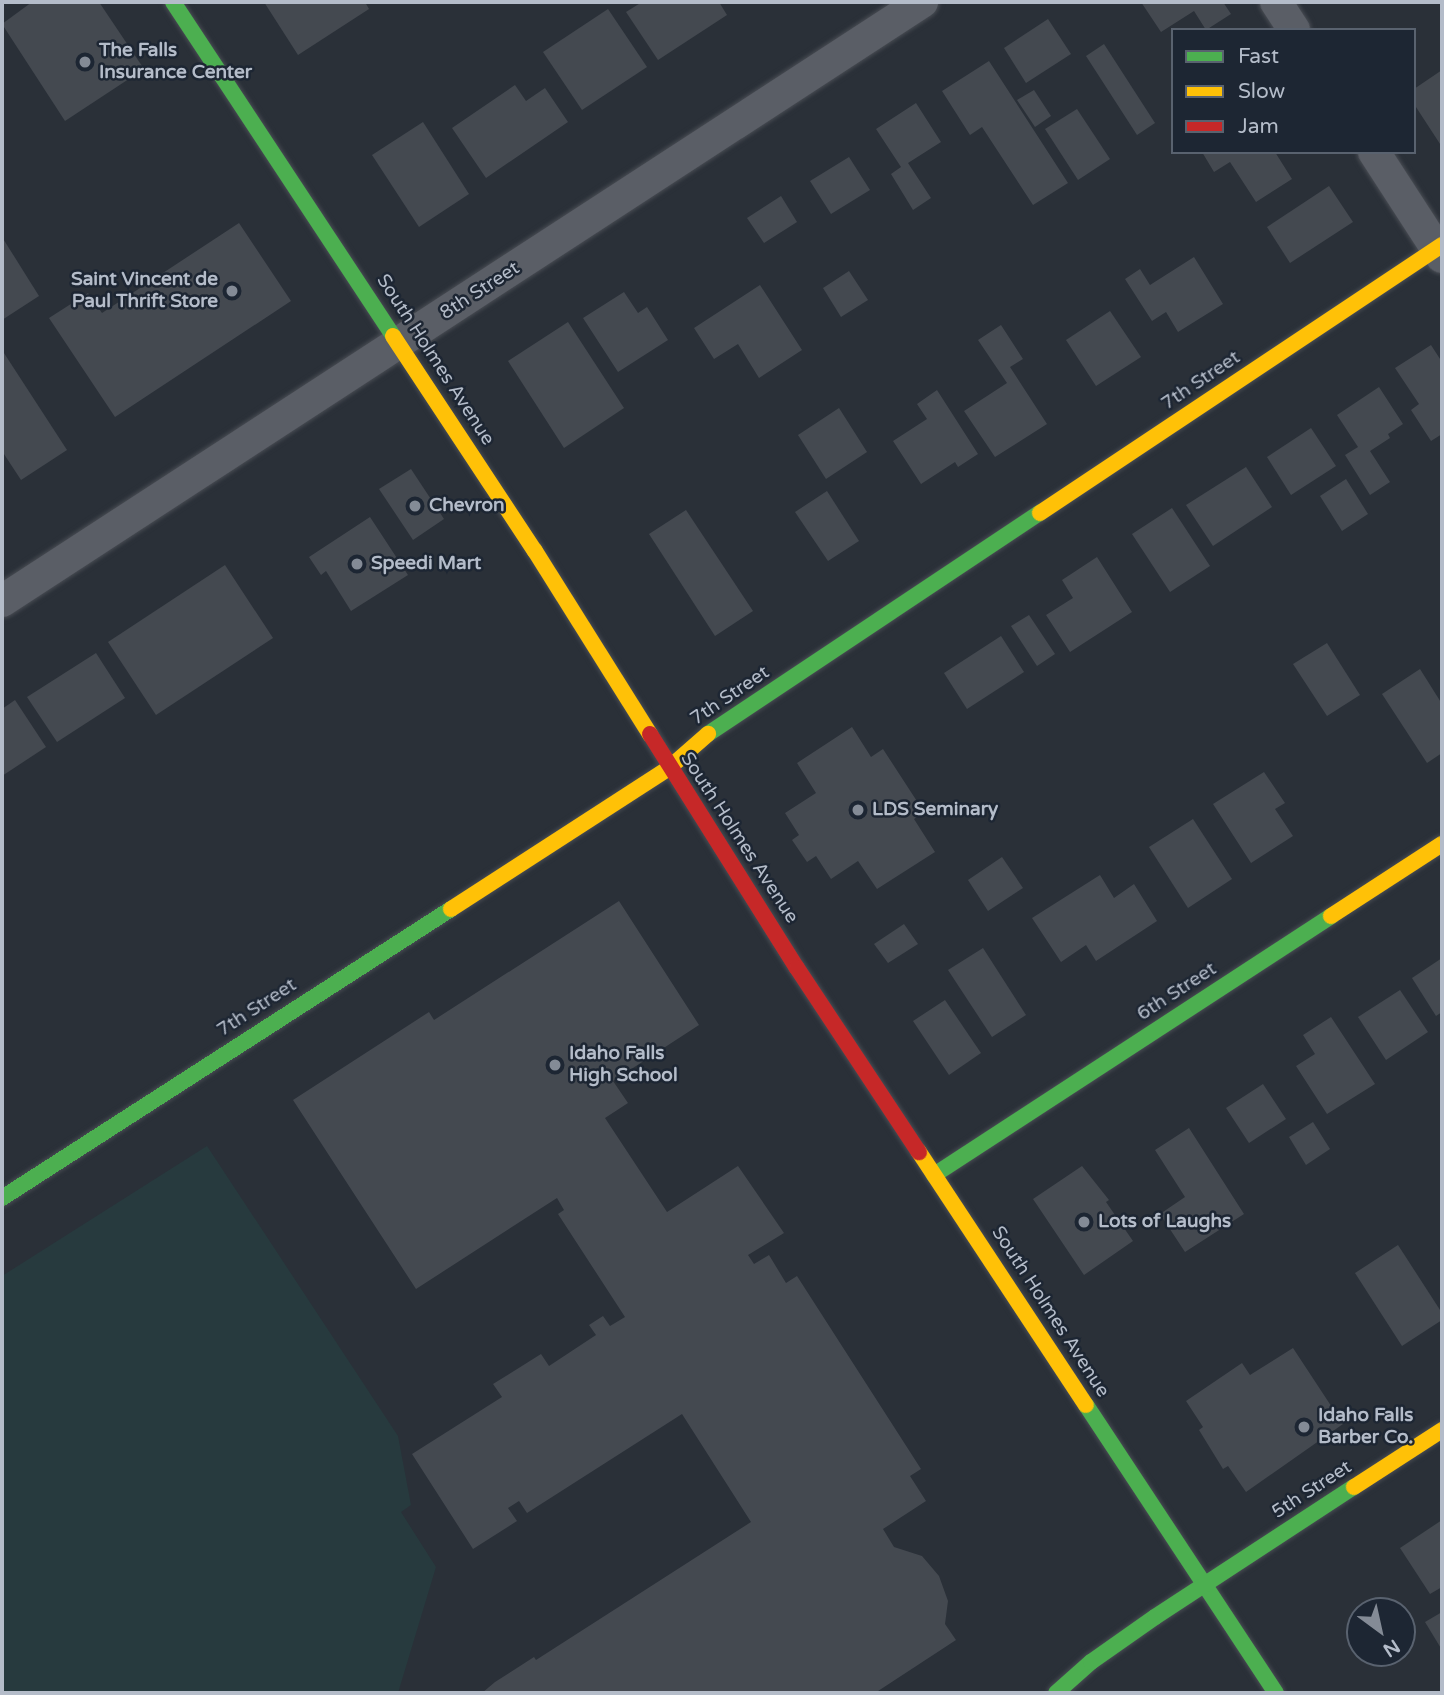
<!DOCTYPE html>
<html>
<head>
<meta charset="utf-8">
<style>
	body { margin:0 }
	#map { position:relative; width:1444px; height:1695px; overflow:hidden; background:#2a3038; font-family:"Varela Round",sans-serif }
	div>[style] { position:absolute }
	.green>* { inset:0; background:#273a3e }
	.building>* { inset:0; background:#444950 }
	.roads { filter:drop-shadow(0 0 2px #484c53) drop-shadow(0 0 2px #484c53) }
	.street>* { height:32px; margin:-16px; padding:0 16px; transform-origin:16px; border-radius:16px; background:#5a5e66 }
	.fast>* { height:16px; margin:-8px; padding:0 8px; transform-origin:8px; border-radius:8px; background:#4caf50 }
	.slow>* { height:16px; margin:-8px; padding:0 8px; transform-origin:8px; border-radius:8px; background:#ffc107 }
	.jam>* { height:16px; margin:-8px; padding:0 8px; transform-origin:8px; border-radius:8px; background:#c62828 }
	.dots>* { width:19px; height:19px; translate:-50% -50%; box-sizing:border-box; border:4px solid #1d2633; border-radius:50% }
	span { translate:-50% -50%; white-space:nowrap; text-align:center; line-height:1.15; -webkit-text-stroke:5px #1d2633; paint-order:stroke }
	.poi-label { font-size:19px; color:#b4bcc9; font-weight:700 }
	.left { translate:0 -50%; text-align:left }
	.right { translate:-100% -50%; text-align:right }
	.street-label { font-size:19px; color:#b4bcc9 }
	.frame { position:absolute; inset:0; border:4px solid #b4bcc9; pointer-events:none }
	.legend { position:absolute; left:1171px; top:28px; width:245px; height:126px; box-sizing:border-box; background:#1d2633; border:2px solid #59626f; margin:0; padding:9px 12px; list-style:none; font-size:21px; color:#b4bcc9 }
	.legend li { display:flex; align-items:center; gap:14px; height:35px }
	.legend b { width:35px; border:2px solid #59626f }
	.north { position:absolute; left:1346px; top:1597px; width:70px; height:70px; box-sizing:border-box; background:#1d2633; border:2px solid #59626f; border-radius:50%; rotate:147deg; font-size:19px; font-weight:700; line-height:28px; text-align:center; color:#b4bcc9 }
	.north::after { content:''; display:block; margin:auto; width:24px; height:32px; background:#848b96; clip-path:polygon(50% 0,100% 100%,50% 72%,0 100%) }
</style>
</head>
<body>
<div id="map">
	<div class="green">
		<div style="clip-path:polygon(207px 1146px,398px 1436px,411px 1505px,401px 1512px,436px 1567px,398px 1693px,2px 1693px,2px 1276px)"></div>
	</div>
	<div class="building">
		<div style="clip-path:polygon(32px 2px,99px 2px,144px 69px,65px 121px,2px 24px)"></div>
		<div style="clip-path:polygon(264px 2px,365px 2px,369px 9px,298px 55px)"></div>
		<div style="clip-path:polygon(642px 2px,719px 2px,727px 15px,658px 60px,626px 12px)"></div>
		<div style="clip-path:polygon(1141px 2px,1223px 2px,1231px 14px,1206px 30px,1194px 11px,1161px 32px)"></div>
		<div style="clip-path:polygon(608px 9px,647px 67px,582px 110px,543px 52px)"></div>
		<div style="clip-path:polygon(1048px 19px,1071px 54px,1026px 83px,1004px 48px)"></div>
		<div style="clip-path:polygon(1104px 44px,1155px 123px,1137px 135px,1086px 56px)"></div>
		<div style="clip-path:polygon(989px 61px,1068px 183px,1033px 205px,982px 127px,970px 135px,942px 91px)"></div>
		<div style="clip-path:polygon(1442px 70px,1442px 147px,1414px 104px,1414px 89px)"></div>
		<div style="clip-path:polygon(515px 85px,526px 101px,545px 88px,568px 122px,486px 178px,452px 128px)"></div>
		<div style="clip-path:polygon(1034px 90px,1051px 116px,1035px 127px,1017px 100px)"></div>
		<div style="clip-path:polygon(916px 103px,941px 142px,908px 163px,931px 198px,913px 210px,891px 174px,901px 167px,876px 129px)"></div>
		<div style="clip-path:polygon(1077px 109px,1110px 159px,1078px 180px,1045px 129px)"></div>
		<div style="clip-path:polygon(423px 122px,469px 194px,419px 227px,372px 155px)"></div>
		<div style="clip-path:polygon(1202px 152px,1275px 152px,1292px 179px,1256px 202px,1230px 162px,1214px 172px)"></div>
		<div style="clip-path:polygon(849px 157px,870px 190px,831px 214px,810px 181px)"></div>
		<div style="clip-path:polygon(1329px 186px,1353px 222px,1290px 263px,1267px 227px)"></div>
		<div style="clip-path:polygon(781px 196px,797px 222px,764px 243px,747px 218px)"></div>
		<div style="clip-path:polygon(239px 223px,291px 301px,115px 417px,49px 318px,88px 293px,102px 313px)"></div>
		<div style="clip-path:polygon(2px 237px,39px 296px,2px 320px)"></div>
		<div style="clip-path:polygon(1194px 257px,1223px 304px,1178px 332px,1166px 312px,1152px 321px,1125px 279px,1140px 269px,1150px 285px)"></div>
		<div style="clip-path:polygon(849px 271px,868px 300px,841px 317px,823px 288px)"></div>
		<div style="clip-path:polygon(760px 285px,802px 350px,759px 378px,738px 344px,714px 359px,694px 328px)"></div>
		<div style="clip-path:polygon(624px 292px,638px 313px,647px 307px,668px 340px,618px 372px,583px 318px)"></div>
		<div style="clip-path:polygon(1110px 311px,1141px 357px,1096px 386px,1066px 340px)"></div>
		<div style="clip-path:polygon(568px 322px,624px 408px,564px 448px,508px 361px)"></div>
		<div style="clip-path:polygon(1001px 325px,1023px 359px,1010px 367px,1047px 424px,995px 457px,964px 411px,1007px 383px,978px 340px)"></div>
		<div style="clip-path:polygon(1431px 345px,1442px 362px,1442px 434px,1431px 441px,1411px 410px,1419px 404px,1395px 368px)"></div>
		<div style="clip-path:polygon(2px 350px,67px 450px,21px 480px,2px 451px)"></div>
		<div style="clip-path:polygon(1379px 387px,1403px 424px,1388px 434px,1390px 438px,1370px 451px,1390px 482px,1370px 495px,1345px 455px,1358px 447px,1337px 415px)"></div>
		<div style="clip-path:polygon(937px 390px,978px 454px,958px 467px,955px 462px,921px 484px,893px 441px,927px 419px,917px 404px)"></div>
		<div style="clip-path:polygon(839px 408px,867px 452px,826px 479px,798px 435px)"></div>
		<div style="clip-path:polygon(1311px 428px,1336px 466px,1291px 495px,1267px 457px)"></div>
		<div style="clip-path:polygon(1246px 467px,1272px 507px,1213px 546px,1186px 505px)"></div>
		<div style="clip-path:polygon(411px 469px,444px 519px,413px 540px,379px 489px)"></div>
		<div style="clip-path:polygon(1346px 479px,1368px 514px,1342px 531px,1320px 496px)"></div>
		<div style="clip-path:polygon(827px 491px,859px 541px,828px 561px,795px 512px)"></div>
		<div style="clip-path:polygon(1172px 508px,1210px 566px,1170px 592px,1132px 534px)"></div>
		<div style="clip-path:polygon(686px 510px,753px 611px,715px 636px,649px 534px)"></div>
		<div style="clip-path:polygon(370px 517px,408px 575px,351px 611px,326px 571px,321px 575px,309px 557px)"></div>
		<div style="clip-path:polygon(1097px 557px,1132px 612px,1070px 652px,1046px 615px,1073px 598px,1062px 580px)"></div>
		<div style="clip-path:polygon(225px 565px,273px 638px,156px 715px,108px 642px)"></div>
		<div style="clip-path:polygon(1029px 615px,1055px 654px,1037px 666px,1011px 626px)"></div>
		<div style="clip-path:polygon(1001px 636px,1024px 672px,967px 709px,944px 673px)"></div>
		<div style="clip-path:polygon(1327px 643px,1360px 695px,1327px 716px,1293px 664px)"></div>
		<div style="clip-path:polygon(96px 653px,125px 698px,57px 742px,27px 697px)"></div>
		<div style="clip-path:polygon(1420px 669px,1442px 704px,1442px 753px,1427px 763px,1382px 694px)"></div>
		<div style="clip-path:polygon(15px 700px,46px 747px,2px 776px,2px 709px)"></div>
		<div style="clip-path:polygon(852px 727px,871px 757px,883px 749px,924px 812px,914px 819px,935px 852px,877px 889px,858px 861px,831px 879px,816px 856px,807px 862px,792px 840px,799px 835px,785px 813px,816px 793px,797px 763px)"></div>
		<div style="clip-path:polygon(1264px 772px,1285px 803px,1275px 809px,1293px 836px,1251px 863px,1213px 804px)"></div>
		<div style="clip-path:polygon(1193px 819px,1232px 879px,1188px 908px,1149px 847px)"></div>
		<div style="clip-path:polygon(1002px 857px,1023px 888px,988px 911px,968px 880px)"></div>
		<div style="clip-path:polygon(1100px 875px,1114px 898px,1134px 884px,1157px 921px,1096px 961px,1086px 945px,1061px 962px,1032px 918px)"></div>
		<div style="clip-path:polygon(619px 901px,699px 1025px,613px 1081px,628px 1103px,605px 1118px,667px 1212px,738px 1166px,784px 1233px,748px 1255px,754px 1264px,769px 1255px,786px 1283px,797px 1276px,921px 1469px,910px 1476px,926px 1501px,883px 1529px,894px 1547px,922px 1556px,939px 1576px,948px 1601px,945px 1624px,956px 1640px,875px 1693px,482px 1693px,495px 1682px,534px 1657px,536px 1660px,751px 1522px,682px 1414px,527px 1513px,519px 1501px,508px 1508px,517px 1521px,473px 1549px,412px 1454px,502px 1397px,493px 1384px,541px 1354px,549px 1366px,596px 1335px,589px 1325px,603px 1316px,610px 1326px,625px 1317px,558px 1214px,564px 1210px,557px 1198px,416px 1289px,293px 1100px,429px 1012px,434px 1020px)"></div>
		<div style="clip-path:polygon(904px 924px,918px 944px,888px 963px,874px 944px)"></div>
		<div style="clip-path:polygon(983px 948px,1026px 1015px,992px 1037px,948px 970px)"></div>
		<div style="clip-path:polygon(1442px 958px,1442px 1012px,1436px 1016px,1412px 978px)"></div>
		<div style="clip-path:polygon(1400px 990px,1428px 1032px,1386px 1060px,1358px 1017px)"></div>
		<div style="clip-path:polygon(945px 1000px,981px 1053px,949px 1075px,913px 1021px)"></div>
		<div style="clip-path:polygon(1331px 1017px,1375px 1084px,1327px 1114px,1296px 1066px,1315px 1054px,1303px 1035px)"></div>
		<div style="clip-path:polygon(1263px 1084px,1286px 1119px,1249px 1143px,1226px 1108px)"></div>
		<div style="clip-path:polygon(1313px 1122px,1330px 1149px,1306px 1165px,1289px 1137px)"></div>
		<div style="clip-path:polygon(1189px 1128px,1244px 1214px,1185px 1252px,1160px 1214px,1185px 1197px,1155px 1150px)"></div>
		<div style="clip-path:polygon(1082px 1166px,1109px 1200px,1106px 1202px,1133px 1241px,1084px 1275px,1033px 1199px)"></div>
		<div style="clip-path:polygon(1398px 1245px,1442px 1313px,1442px 1320px,1402px 1346px,1355px 1273px)"></div>
		<div style="clip-path:polygon(1293px 1348px,1343px 1424px,1246px 1492px,1228px 1466px,1223px 1469px,1199px 1430px,1203px 1427px,1186px 1401px,1242px 1363px,1250px 1375px)"></div>
		<div style="clip-path:polygon(1442px 1520px,1442px 1587px,1430px 1594px,1400px 1548px)"></div>
		<div style="clip-path:polygon(1442px 1612px,1442px 1650px,1425px 1622px)"></div>
	</div>
	<div class="roads">
		<div class="street">
			<div style="left:1276px;top:2px;width:33px;rotate:57deg"></div>
			<div style="left:1374px;top:152px;width:125px;rotate:57.1deg"></div>
			<div style="left:2px;top:601px;width:1098px;rotate:-33.07deg"></div>
		</div>
		<div class="fast">
			<div style="left:173px;top:2px;width:400px;rotate:56.6deg"></div>
			<div style="left:708px;top:734px;width:399px;rotate:-33.7deg"></div>
			<div style="left:934px;top:1175px;width:474px;rotate:-33.1deg"></div>
			<div style="left:2px;top:1198px;width:534px;rotate:-32.77deg"></div>
			<div style="left:1086px;top:1405px;width:345px;rotate:56.6deg"></div>
			<div style="left:1056px;top:1693px;width:47px;rotate:-41.5deg"></div>
			<div style="left:1091px;top:1662px;width:78px;rotate:-35.1deg"></div>
			<div style="left:1155px;top:1617px;width:238px;rotate:-33.2deg"></div>
		</div>
		<div class="slow">
			<div style="left:393px;top:336px;width:258px;rotate:56.6deg"></div>
			<div style="left:535px;top:551px;width:216px;rotate:57.9deg"></div>
			<div style="left:1040px;top:513px;width:483px;rotate:-33.7deg"></div>
			<div style="left:451px;top:909px;width:260px;rotate:-32.9deg"></div>
			<div style="left:669px;top:768px;width:52px;rotate:-41.1deg"></div>
			<div style="left:1331px;top:916px;width:132px;rotate:-33deg"></div>
			<div style="left:919px;top:1152px;width:303px;rotate:56.6deg"></div>
			<div style="left:1354px;top:1487px;width:105px;rotate:-32.9deg"></div>
		</div>
		<div class="jam">
			<div style="left:650px;top:734px;width:276px;rotate:57.9deg"></div>
			<div style="left:797px;top:968px;width:221px;rotate:56.5deg"></div>
		</div>
	</div>
	<div class="dots">
		<div style="left:85px;top:62px;background:#848b96"></div>
		<div style="left:232px;top:291px;background:#848b96"></div>
		<div style="left:415px;top:506px;background:#848b96"></div>
		<div style="left:357px;top:564px;background:#848b96"></div>
		<div style="left:858px;top:810px;background:#848b96"></div>
		<div style="left:555px;top:1065px;background:#848b96"></div>
		<div style="left:1084px;top:1222px;background:#848b96"></div>
		<div style="left:1304px;top:1427px;background:#848b96"></div>
	</div>
	<div class="poi-label">
		<span class="left" style="left:99px;top:62px">The Falls<br>Insurance Center</span>
		<span class="right" style="left:218px;top:291px">Saint Vincent de<br>Paul Thrift Store</span>
		<span class="left" style="left:429px;top:506px">Chevron</span>
		<span class="left" style="left:371px;top:564px">Speedi Mart</span>
		<span class="left" style="left:872px;top:810px">LDS Seminary</span>
		<span class="left" style="left:569px;top:1065px">Idaho Falls<br>High School</span>
		<span class="left" style="left:1098px;top:1222px">Lots of Laughs</span>
		<span class="left" style="left:1318px;top:1427px">Idaho Falls<br>Barber Co.</span>
	</div>
	<div class="street-label">
		<span style="left:480px;top:291px;rotate:-33deg">8th Street</span>
		<span style="left:435px;top:360px;rotate:57deg">South Holmes Avenue</span>
		<span style="left:1201px;top:381px;rotate:-34deg">7th Street</span>
		<span style="left:730px;top:696px;rotate:-34deg">7th Street</span>
		<span style="left:739px;top:838px;rotate:57deg">South Holmes Avenue</span>
		<span style="left:1177px;top:992px;rotate:-33deg">6th Street</span>
		<span style="left:257px;top:1008px;rotate:-33deg">7th Street</span>
		<span style="left:1050px;top:1312px;rotate:57deg">South Holmes Avenue</span>
		<span style="left:1312px;top:1490px;rotate:-33deg">5th Street</span>
	</div>
	<div class="frame"></div>
	<ul class="legend">
	<li><b style="height:9px;background:#4caf50"></b>Fast</li>
	<li><b style="height:9px;background:#ffc107"></b>Slow</li>
	<li><b style="height:9px;background:#c62828"></b>Jam</li>
	</ul>
	<div class="north">N</div>
</div>
</body>
</html>
